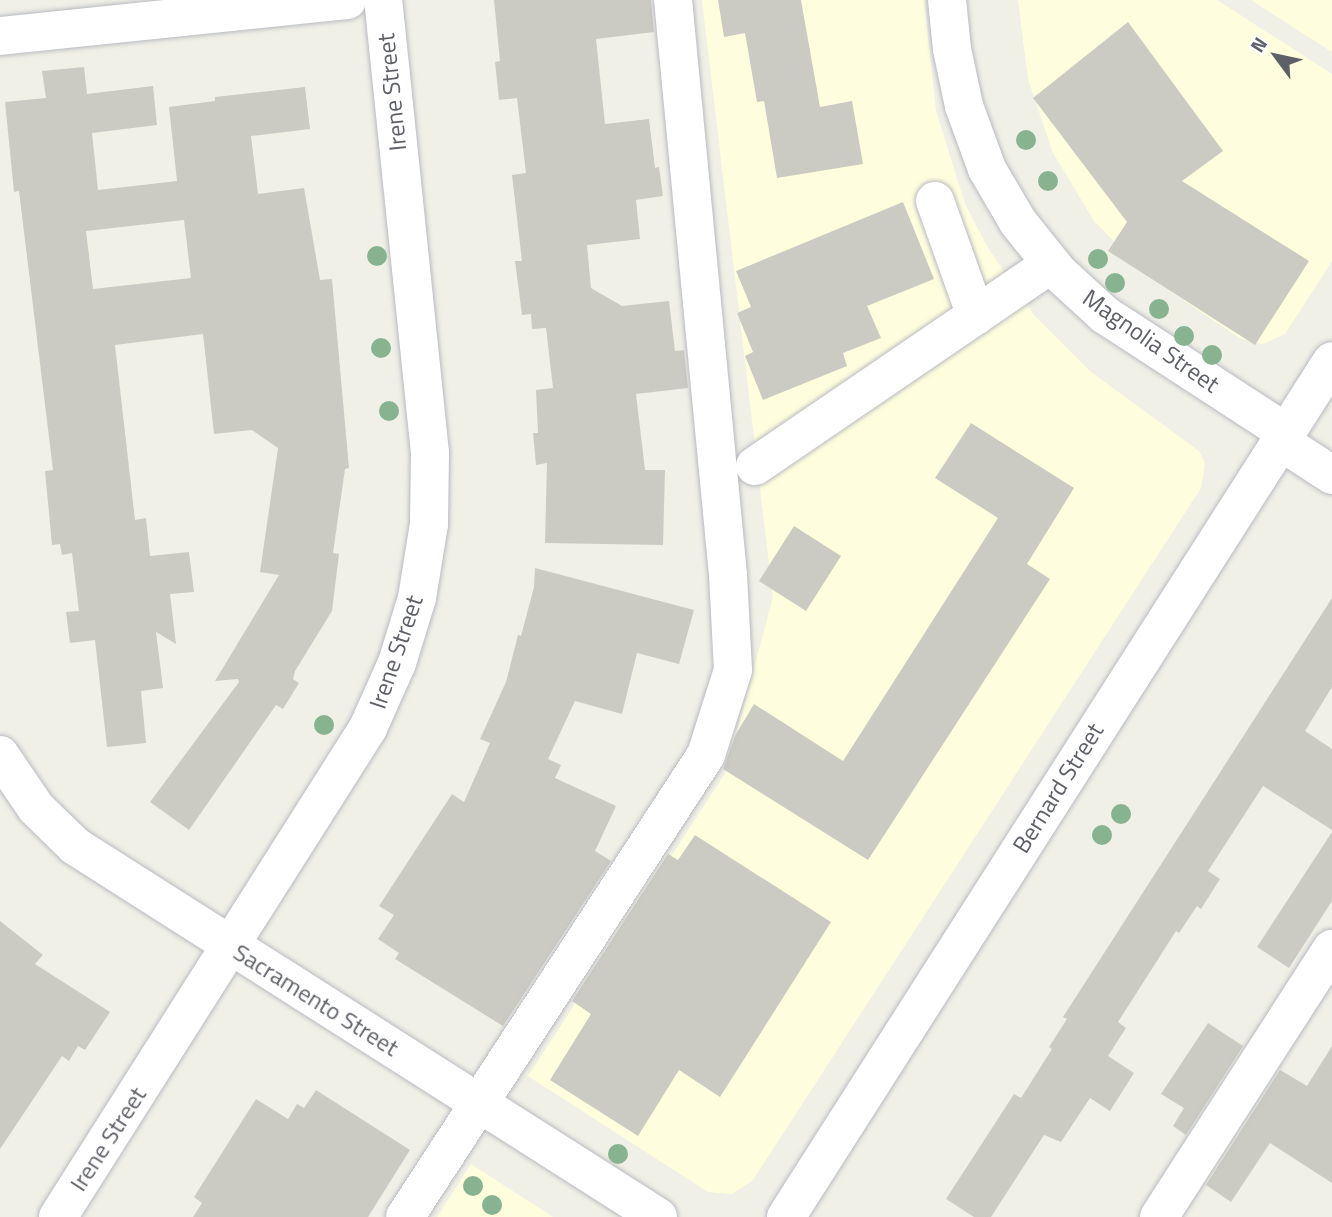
<!DOCTYPE html>
<html>
<head>
<meta charset="utf-8">
<style>
	body { margin:0 }
	#map { position:relative; width:1332px; height:1217px; overflow:hidden; background:#f0f0e7; font-family:"Titillium Web",sans-serif }
	div>[style] { position:absolute }
	.commercial>* { inset:0; background:#fefede }
	.building>* { inset:0; background:#cbcbc3 }
	.roads { filter:drop-shadow(0 0 2px #b9bac0) drop-shadow(0 0 2px #b9bac0) }
	.minor>* { height:38px; margin:-19px; padding:0 19px; transform-origin:19px; border-radius:19px; background:#fff }
	.trees>* { width:20px; height:20px; margin:-10px; border-radius:50%; background:#88b390 }
	span { translate:-50% -50%; white-space:nowrap; text-align:center; line-height:1.15; -webkit-text-stroke:5px #fff; paint-order:stroke }
	.street-label { font-size:24px; color:#5e6067 }
	.north { position:absolute; left:1241px; top:21px; width:70px; height:70px; -webkit-text-stroke:5px #fff; paint-order:stroke; rotate:303deg; font-size:19px; font-weight:700; line-height:28px; text-align:center; color:#5e6067 }
	.north::after { content:''; display:block; margin:auto; width:24px; height:32px; background:#5e6067; clip-path:polygon(50% 0,100% 100%,50% 72%,0 100%) }
</style>
</head>
<body>
<div id="map">
	<div class="commercial">
		<div style="clip-path:polygon(702px 0,924px 0,936px 111px,965px 204px,988px 248px,1034px 315px,1091px 372px,1199px 451px,1205px 463px,1201px 488px,753px 1180px,732px 1194px,708px 1192px,528px 1076px,726px 772px,773px 597px)"></div>
		<div style="clip-path:polygon(1018px 0,1217px 0,1332px 74px,1332px 261px,1285px 334px,1263px 344px,1241px 339px,1149px 277px,1094px 221px,1053px 153px,1028px 79px)"></div>
		<div style="clip-path:polygon(1251px 0,1332px 0,1332px 52px)"></div>
		<div style="clip-path:polygon(471px 1164px,553px 1217px,437px 1217px)"></div>
	</div>
	<div class="building">
		<div style="clip-path:polygon(494px 0,651px 0,654px 32px,596px 39px,605px 124px,649px 119px,655px 168px,659px 167px,663px 196px,636px 200px,640px 239px,587px 245px,591px 288px,622px 306px,669px 301px,675px 351px,684px 350px,688px 388px,636px 394px,645px 470px,665px 470px,663px 545px,545px 543px,547px 463px,536px 465px,533px 433px,538px 433px,536px 390px,553px 388px,546px 328px,532px 329px,531px 314px,522px 315px,515px 261px,522px 261px,512px 175px,526px 173px,517px 98px,499px 100px,495px 62px,500px 61px)"></div>
		<div style="clip-path:polygon(718px 0,801px 0,820px 107px,852px 101px,863px 164px,777px 178px,764px 101px,757px 102px,745px 33px,724px 37px)"></div>
		<div style="clip-path:polygon(1128px 22px,1223px 151px,1182px 181px,1309px 261px,1255px 345px,1108px 251px,1127px 222px,1033px 98px)"></div>
		<div style="clip-path:polygon(evenodd,84px 67px,87px 94px,153px 86px,157px 125px,92px 133px,98px 190px,177px 181px,169px 107px,215px 101px,215px 97px,305px 87px,310px 129px,251px 136px,258px 194px,304px 188px,320px 280px,332px 279px,349px 468px,345px 469px,333px 553px,339px 554px,332px 611px,295px 671px,293px 679px,299px 683px,283px 709px,276px 705px,189px 830px,150px 802px,239px 682px,238px 679px,215px 681px,279px 575px,260px 572px,278px 448px,252px 430px,214px 434px,203px 334px,115px 345px,135px 520px,146px 518px,150px 556px,189px 552px,194px 592px,170px 594px,176px 644px,156px 632px,163px 688px,141px 691px,146px 743px,107px 747px,95px 640px,70px 643px,66px 612px,79px 611px,72px 553px,62px 555px,60px 544px,52px 545px,45px 471px,53px 470px,19px 191px,14px 192px,5px 102px,46px 98px,42px 71px,84px 67px,184px 220px,191px 278px,93px 289px,86px 231px,184px 220px)"></div>
		<div style="clip-path:polygon(903px 202px,934px 279px,867px 306px,881px 338px,843px 353px,847px 366px,763px 400px,745px 356px,753px 352px,737px 313px,751px 307px,736px 271px)"></div>
		<div style="clip-path:polygon(971px 423px,1074px 488px,1027px 564px,1050px 579px,868px 860px,723px 769px,736px 734px,754px 704px,843px 761px,998px 518px,935px 478px)"></div>
		<div style="clip-path:polygon(794px 526px,841px 556px,806px 611px,759px 581px)"></div>
		<div style="clip-path:polygon(535px 568px,694px 610px,679px 664px,637px 653px,622px 714px,575px 701px,548px 759px,561px 765px,555px 778px,616px 806px,595px 851px,611px 861px,503px 1026px,395px 959px,399px 953px,378px 939px,394px 915px,379px 906px,452px 794px,464px 802px,490px 743px,480px 739px,506px 682px,518px 635px,521px 636px,534px 587px)"></div>
		<div style="clip-path:polygon(1332px 598px,1332px 687px,1305px 731px,1332px 749px,1332px 830px,1263px 786px,1208px 871px,1220px 879px,1201px 909px,1197px 906px,1179px 933px,1176px 931px,1118px 1022px,1126px 1028px,1108px 1056px,1134px 1073px,1110px 1111px,1090px 1098px,1061px 1142px,1044px 1135px,991px 1217px,974px 1217px,946px 1199px,1014px 1094px,1021px 1098px,1052px 1049px,1049px 1047px,1067px 1019px,1063px 1017px)"></div>
		<div style="clip-path:polygon(1332px 832px,1332px 901px,1289px 968px,1257px 947px)"></div>
		<div style="clip-path:polygon(695px 835px,831px 922px,720px 1097px,679px 1070px,638px 1136px,550px 1080px,591px 1014px,572px 1001px,668px 854px,678px 860px)"></div>
		<div style="clip-path:polygon(0 921px,43px 955px,35px 964px,110px 1012px,85px 1050px,78px 1046px,69px 1061px,62px 1056px,0 1149px)"></div>
		<div style="clip-path:polygon(1208px 1023px,1243px 1046px,1186px 1135px,1173px 1126px,1184px 1108px,1161px 1094px)"></div>
		<div style="clip-path:polygon(1332px 1046px,1332px 1183px,1270px 1143px,1231px 1202px,1206px 1185px,1280px 1070px,1307px 1086px)"></div>
		<div style="clip-path:polygon(316px 1090px,410px 1150px,368px 1217px,193px 1217px,202px 1203px,194px 1197px,256px 1099px,288px 1119px,297px 1104px,304px 1108px)"></div>
	</div>
	<div class="roads">
		<div class="minor">
			<div style="left:947px;top:0;width:49px;rotate:84.2deg"></div>
			<div style="left:952px;top:49px;width:58px;rotate:78.1deg"></div>
			<div style="left:964px;top:106px;width:67px;rotate:69.9deg"></div>
			<div style="left:987px;top:169px;width:61px;rotate:59.7deg"></div>
			<div style="left:1018px;top:222px;width:64px;rotate:51.3deg"></div>
			<div style="left:1058px;top:272px;width:64px;rotate:42.5deg"></div>
			<div style="left:1105px;top:315px;width:215px;rotate:33deg"></div>
			<div style="left:0;top:36px;width:349px;rotate:-5.9deg"></div>
			<div style="left:935px;top:201px;width:122px;rotate:70.4deg"></div>
			<div style="left:1280px;top:441px;width:62px;rotate:33.2deg"></div>
			<div style="left:755px;top:466px;width:358px;rotate:-34.3deg"></div>
			<div style="left:0;top:755px;width:64px;rotate:55.8deg"></div>
			<div style="left:36px;top:808px;width:54px;rotate:44.3deg"></div>
			<div style="left:75px;top:846px;width:691px;rotate:32.47deg"></div>
			<div style="left:58px;top:1217px;width:579px;rotate:-57.63deg"></div>
			<div style="left:368px;top:728px;width:71px;rotate:-66deg"></div>
			<div style="left:397px;top:663px;width:68px;rotate:-72.9deg"></div>
			<div style="left:417px;top:598px;width:75px;rotate:-80.8deg"></div>
			<div style="left:429px;top:524px;width:71px;rotate:-89.2deg"></div>
			<div style="left:430px;top:453px;width:455px;rotate:-95.9deg"></div>
			<div style="left:405px;top:1217px;width:551px;rotate:-56.92deg"></div>
			<div style="left:706px;top:755px;width:89px;rotate:-72.4deg"></div>
			<div style="left:733px;top:670px;width:95px;rotate:-93deg"></div>
			<div style="left:728px;top:575px;width:578px;rotate:-95.46deg"></div>
			<div style="left:786px;top:1217px;width:1015px;rotate:-57.47deg"></div>
			<div style="left:1159px;top:1217px;width:319px;rotate:-57.2deg"></div>
		</div>
	</div>
	<div class="trees">
		<div style="left:1026px;top:140px"></div>
		<div style="left:1048px;top:181px"></div>
		<div style="left:377px;top:256px"></div>
		<div style="left:1098px;top:259px"></div>
		<div style="left:1115px;top:283px"></div>
		<div style="left:1159px;top:309px"></div>
		<div style="left:1184px;top:336px"></div>
		<div style="left:381px;top:348px"></div>
		<div style="left:1212px;top:355px"></div>
		<div style="left:389px;top:411px"></div>
		<div style="left:324px;top:725px"></div>
		<div style="left:1121px;top:814px"></div>
		<div style="left:1102px;top:835px"></div>
		<div style="left:618px;top:1154px"></div>
		<div style="left:473px;top:1186px"></div>
		<div style="left:492px;top:1205px"></div>
	</div>
	<div class="street-label">
		<span style="left:392px;top:92px;rotate:-96deg">Irene Street</span>
		<span style="left:1151px;top:341px;rotate:35deg">Magnolia Street</span>
		<span style="left:396px;top:652px;rotate:-71deg">Irene Street</span>
		<span style="left:1058px;top:788px;rotate:-58deg">Bernard Street</span>
		<span style="left:316px;top:1000px;rotate:32deg">Sacramento Street</span>
		<span style="left:108px;top:1139px;rotate:-57deg">Irene Street</span>
	</div>
	<div class="north">N</div>
</div>
</body>
</html>
